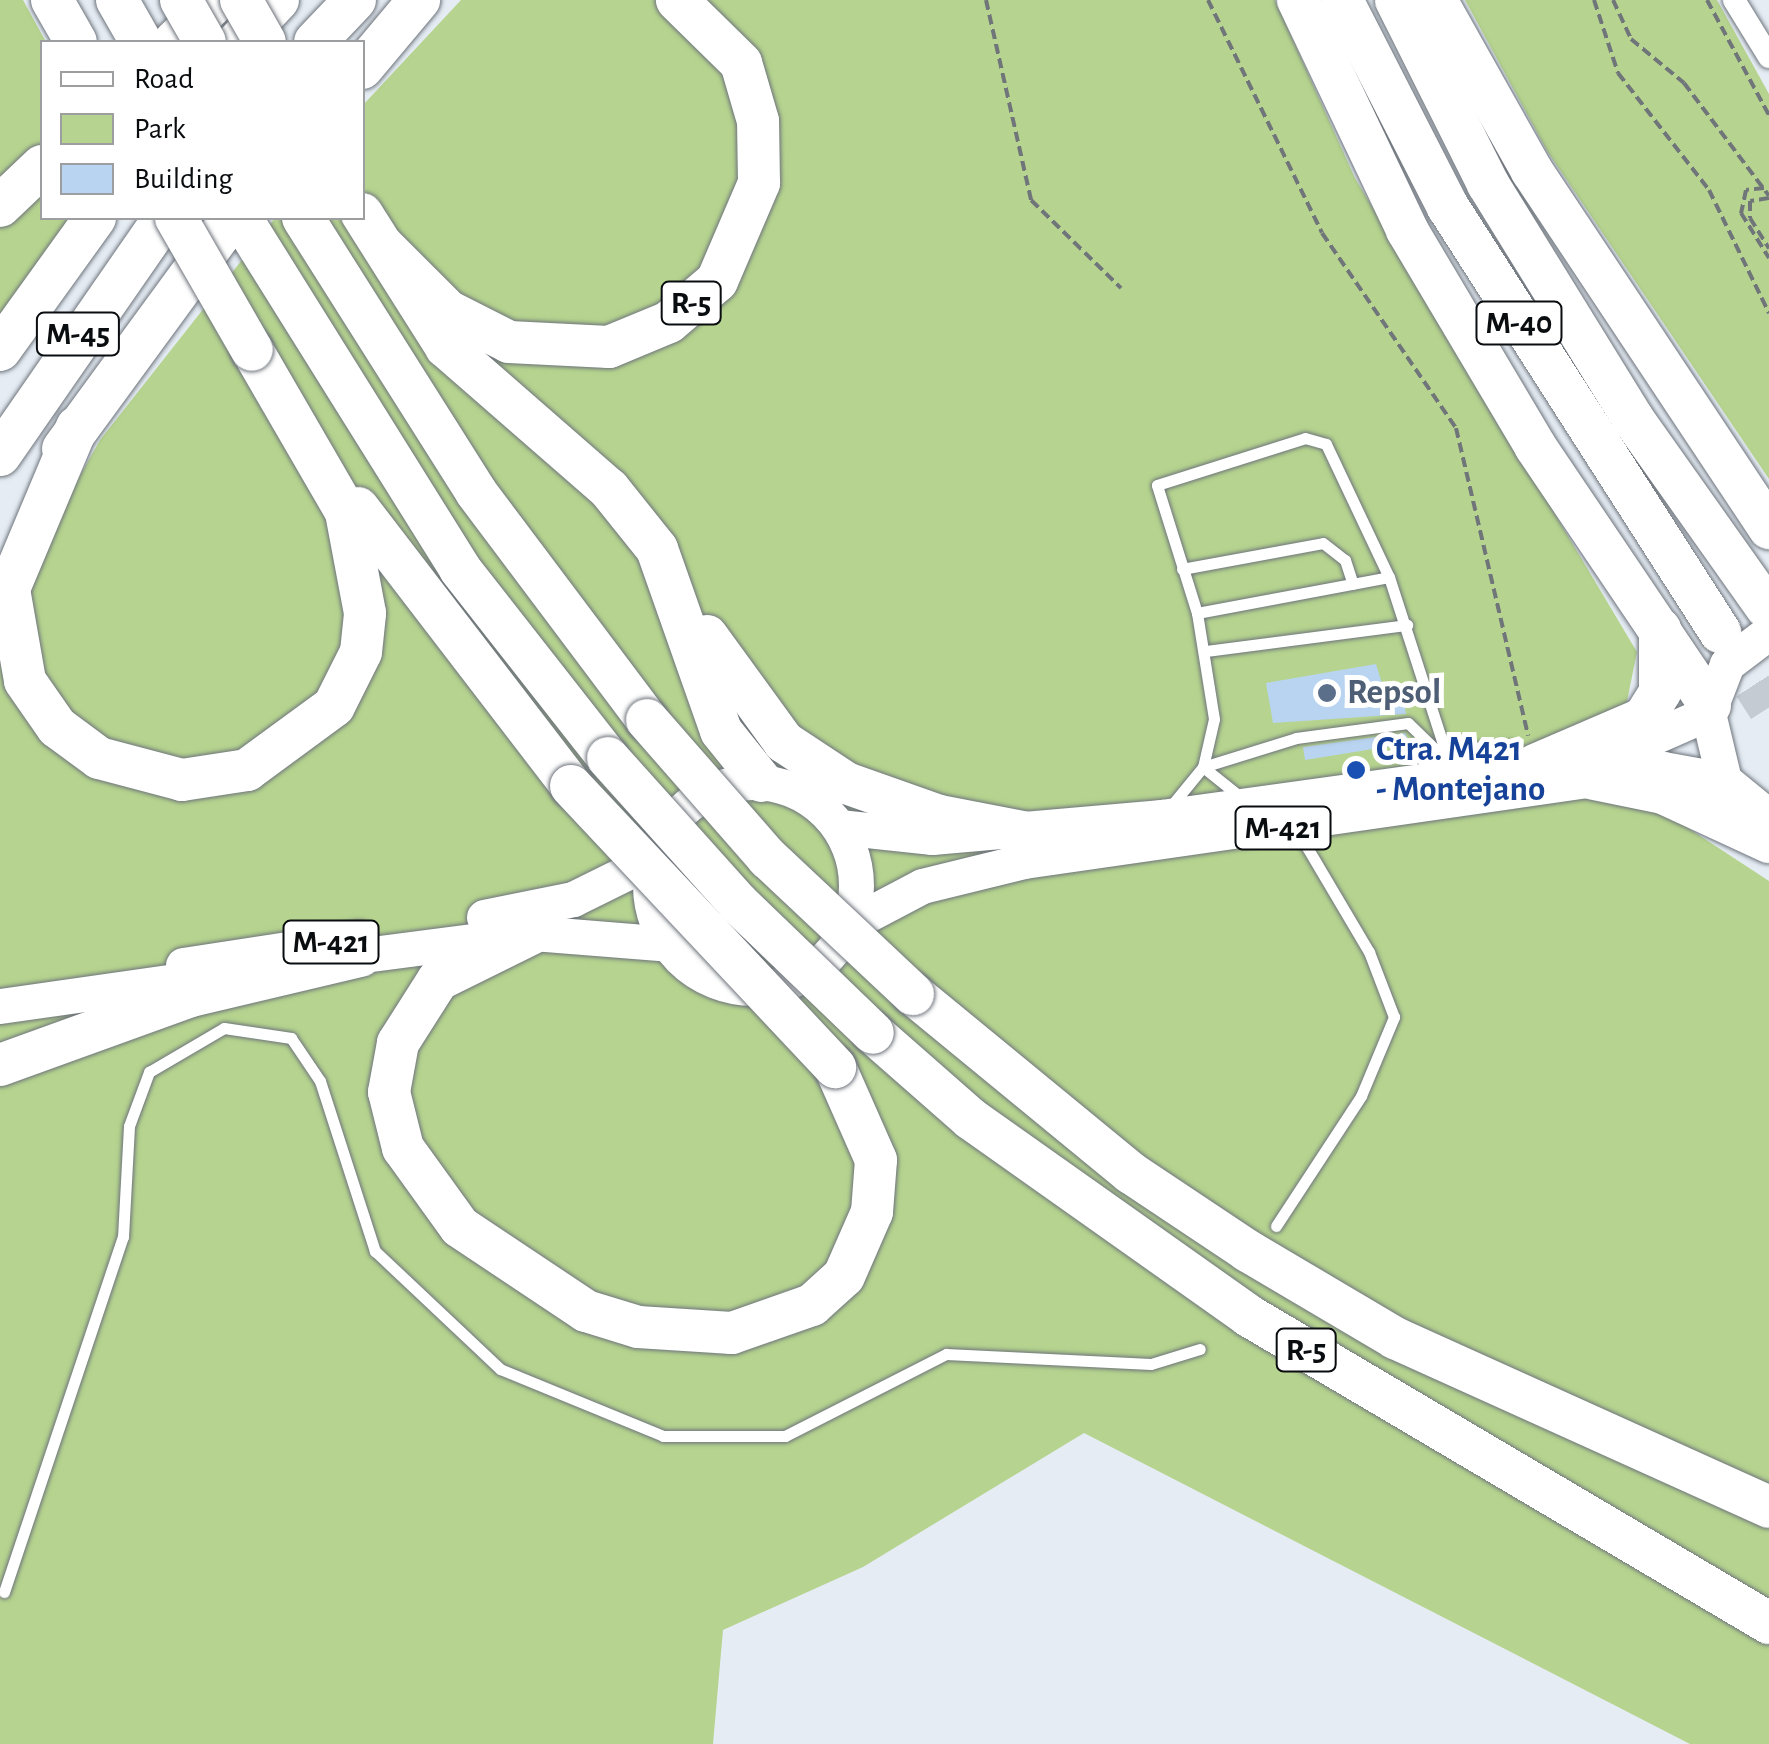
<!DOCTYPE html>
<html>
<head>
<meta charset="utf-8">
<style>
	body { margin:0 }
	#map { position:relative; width:1769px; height:1744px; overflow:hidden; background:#e5ecf4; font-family:"Alegreya Sans",sans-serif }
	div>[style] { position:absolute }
	.green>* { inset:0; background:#b6d48f }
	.building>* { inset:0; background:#b9d4f0 }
	.highway-tunnel>* { height:42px; margin-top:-21px; transform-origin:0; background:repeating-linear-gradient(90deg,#c4cbd2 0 42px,transparent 0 63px) }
	.path>* { height:4px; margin-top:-2px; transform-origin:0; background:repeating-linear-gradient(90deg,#70757a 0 10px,transparent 0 15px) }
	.roads { filter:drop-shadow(0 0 2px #6e747b) drop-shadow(0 0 2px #6e747b) }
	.lane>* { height:11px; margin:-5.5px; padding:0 5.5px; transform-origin:5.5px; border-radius:5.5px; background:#fff }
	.street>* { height:22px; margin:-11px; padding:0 11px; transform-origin:11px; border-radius:11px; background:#fff }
	.primary>* { height:35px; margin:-17.5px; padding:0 17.5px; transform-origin:17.5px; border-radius:17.5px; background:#fff }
	.primary>.ring { margin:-17.5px; padding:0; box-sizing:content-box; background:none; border:35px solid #fff; border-radius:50% }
	.highway>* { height:42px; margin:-21px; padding:0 21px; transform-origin:21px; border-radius:21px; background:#fff }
	.bridges { filter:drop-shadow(0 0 2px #6e747b) drop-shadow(0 0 2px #6e747b) }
	.highway-bridge>* { height:42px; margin:-21px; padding:0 21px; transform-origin:21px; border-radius:21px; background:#fff }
	.dots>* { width:28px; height:28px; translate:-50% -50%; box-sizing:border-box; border:5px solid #fff; border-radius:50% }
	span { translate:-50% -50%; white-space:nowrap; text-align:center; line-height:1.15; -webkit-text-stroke:10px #fff; paint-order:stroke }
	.shield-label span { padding:2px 8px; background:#fff; border:2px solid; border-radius:8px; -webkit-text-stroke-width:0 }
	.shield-label { font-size:32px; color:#0a0d0f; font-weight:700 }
	.service-label { font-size:35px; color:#4e5e75; font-weight:700 }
	.left { translate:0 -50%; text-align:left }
	.transit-label { font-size:35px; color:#164399; font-weight:700 }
	.legend { position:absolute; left:40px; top:40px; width:325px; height:180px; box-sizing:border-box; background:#fff; border:2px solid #9d9e9f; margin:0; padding:12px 18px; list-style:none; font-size:30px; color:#0a0d0f }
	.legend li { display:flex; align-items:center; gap:20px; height:50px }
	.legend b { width:50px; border:2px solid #9d9e9f }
</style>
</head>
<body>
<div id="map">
	<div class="green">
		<div style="clip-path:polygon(0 0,23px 0,46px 42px,42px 218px,74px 218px,0 327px)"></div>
		<div style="clip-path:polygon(461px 0,1275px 0,1355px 178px,1637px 652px,1627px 701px,1685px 826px,1769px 881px,1769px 1744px,1690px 1744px,1084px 1433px,863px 1567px,723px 1630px,713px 1744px,0 1744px,0 617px,100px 440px,275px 218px,362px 218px,363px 105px)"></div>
		<div style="clip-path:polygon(1465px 0,1717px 0,1769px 94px,1769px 479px,1547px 151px)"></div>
	</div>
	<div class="building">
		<div style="clip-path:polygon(1376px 664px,1388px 703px,1404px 701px,1406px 714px,1273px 723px,1266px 683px)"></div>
		<div style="clip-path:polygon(1405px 733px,1410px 743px,1305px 760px,1303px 747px)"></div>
	</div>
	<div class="highway-tunnel">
		<div style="left:1720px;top:632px;width:90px;rotate:57.2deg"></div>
	</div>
	<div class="path">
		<div style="left:986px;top:0;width:205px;rotate:77.3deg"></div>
		<div style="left:1031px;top:200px;width:126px;rotate:44.4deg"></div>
		<div style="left:1208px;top:0;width:259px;rotate:63.9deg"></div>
		<div style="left:1322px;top:233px;width:237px;rotate:55.5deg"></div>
		<div style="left:1456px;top:428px;width:316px;rotate:76.8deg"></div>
		<div style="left:1594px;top:0;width:77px;rotate:71.8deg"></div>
		<div style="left:1618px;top:73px;width:148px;rotate:52.1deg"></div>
		<div style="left:1709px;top:190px;width:137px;rotate:64deg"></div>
		<div style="left:1613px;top:0;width:43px;rotate:65.2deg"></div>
		<div style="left:1631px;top:39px;width:69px;rotate:39.7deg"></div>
		<div style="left:1684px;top:83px;width:141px;rotate:53deg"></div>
		<div style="left:1707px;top:0;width:131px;rotate:61.7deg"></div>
		<div style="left:1764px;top:188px;width:18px;rotate:174deg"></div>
		<div style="left:1746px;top:190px;width:24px;rotate:102deg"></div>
		<div style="left:1741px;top:213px;width:53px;rotate:58.1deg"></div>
		<div style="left:1769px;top:198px;width:19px;rotate:171deg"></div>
		<div style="left:1750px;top:201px;width:17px;rotate:90deg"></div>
		<div style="left:1750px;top:218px;width:36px;rotate:58deg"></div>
	</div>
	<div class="roads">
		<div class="lane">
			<div style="left:1182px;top:569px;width:143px;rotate:-10.4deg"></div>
			<div style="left:1323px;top:543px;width:28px;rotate:38deg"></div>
			<div style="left:1345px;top:560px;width:25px;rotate:72deg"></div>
			<div style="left:1197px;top:613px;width:195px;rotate:-10.6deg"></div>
			<div style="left:1206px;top:651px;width:203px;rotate:-7.4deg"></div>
			<div style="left:1203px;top:767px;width:97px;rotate:-17.3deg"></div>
			<div style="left:1296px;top:738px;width:113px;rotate:-7.6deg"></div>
			<div style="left:1408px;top:723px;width:39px;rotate:44deg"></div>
			<div style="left:1436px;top:750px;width:76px;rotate:-3deg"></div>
			<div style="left:1512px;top:746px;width:21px;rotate:39deg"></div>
			<div style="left:1203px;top:767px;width:45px;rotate:38.7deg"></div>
			<div style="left:1171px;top:806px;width:50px;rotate:-50.6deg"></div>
			<div style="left:1203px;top:767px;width:49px;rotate:-77.1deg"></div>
			<div style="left:1214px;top:719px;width:107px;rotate:-99.1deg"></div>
			<div style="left:1197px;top:613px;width:134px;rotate:-107.4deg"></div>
			<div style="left:1157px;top:485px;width:155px;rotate:-17.6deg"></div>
			<div style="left:1305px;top:438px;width:22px;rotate:16deg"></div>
			<div style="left:1326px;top:444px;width:147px;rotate:64.7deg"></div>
			<div style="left:1389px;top:577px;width:182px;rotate:72.1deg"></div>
			<div style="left:1276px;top:1226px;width:155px;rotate:-56.8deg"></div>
			<div style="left:1361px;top:1096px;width:86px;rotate:-67.3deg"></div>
			<div style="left:1394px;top:1017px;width:70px;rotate:-111deg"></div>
			<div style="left:1369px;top:952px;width:145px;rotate:-120.6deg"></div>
			<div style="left:4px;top:1592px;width:374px;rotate:-71.5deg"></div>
			<div style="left:123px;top:1237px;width:111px;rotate:-86.9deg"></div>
			<div style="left:129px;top:1126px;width:58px;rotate:-69.7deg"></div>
			<div style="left:149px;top:1072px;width:87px;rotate:-30.4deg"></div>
			<div style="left:224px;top:1028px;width:68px;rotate:8.5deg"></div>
			<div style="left:291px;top:1038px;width:52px;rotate:56deg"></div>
			<div style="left:320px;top:1081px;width:179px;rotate:72.1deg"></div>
			<div style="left:375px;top:1251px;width:172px;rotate:43.3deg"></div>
			<div style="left:500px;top:1369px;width:176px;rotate:22.3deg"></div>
			<div style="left:663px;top:1436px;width:122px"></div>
			<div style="left:785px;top:1436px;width:181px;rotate:-27deg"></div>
			<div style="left:946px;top:1354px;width:205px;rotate:2.8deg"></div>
			<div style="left:1151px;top:1364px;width:51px;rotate:-17deg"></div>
		</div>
		<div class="street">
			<div style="left:1734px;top:0;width:67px;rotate:58.4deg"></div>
		</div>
		<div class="primary">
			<div style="left:1769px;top:632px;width:53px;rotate:142.7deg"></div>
			<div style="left:1727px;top:664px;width:53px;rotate:111.2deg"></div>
			<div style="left:1708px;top:713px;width:69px;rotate:76.6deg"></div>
			<div style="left:1724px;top:780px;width:58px;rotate:39.4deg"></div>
			<div class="ring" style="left:650px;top:782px;width:171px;height:171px"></div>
			<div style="left:839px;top:827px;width:94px;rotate:6.1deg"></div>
			<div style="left:932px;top:837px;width:231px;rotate:-5deg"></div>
			<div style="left:1162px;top:817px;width:377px;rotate:-7.9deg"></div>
			<div style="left:1535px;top:765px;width:100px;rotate:-11deg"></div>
			<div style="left:1633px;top:746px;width:82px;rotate:-23.7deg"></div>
			<div style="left:484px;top:917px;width:91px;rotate:-11.4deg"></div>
			<div style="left:573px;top:899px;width:88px;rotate:-26.3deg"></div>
			<div style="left:850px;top:924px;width:81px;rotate:-27.8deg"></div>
			<div style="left:922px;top:886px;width:105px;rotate:-13.8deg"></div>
			<div style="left:1024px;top:861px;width:646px;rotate:-8.19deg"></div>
			<div style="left:1663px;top:769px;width:62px;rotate:10.2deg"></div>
			<div style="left:333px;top:959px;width:202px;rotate:-7.4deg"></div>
			<div style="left:533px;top:933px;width:136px;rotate:4.6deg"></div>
			<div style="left:183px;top:965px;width:178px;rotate:-8.7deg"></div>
			<div style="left:0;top:1006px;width:214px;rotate:-8.1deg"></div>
		</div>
		<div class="highway">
			<div style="left:52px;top:0;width:48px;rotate:60.3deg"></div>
			<div style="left:117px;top:0;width:48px;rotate:60.3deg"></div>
			<div style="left:1298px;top:0;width:255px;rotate:64.6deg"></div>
			<div style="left:1407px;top:230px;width:251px;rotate:59.3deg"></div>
			<div style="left:1535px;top:446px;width:313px;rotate:56deg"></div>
			<div style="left:1342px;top:0;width:233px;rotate:62.9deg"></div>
			<div style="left:1448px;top:207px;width:505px;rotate:57.38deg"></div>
			<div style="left:1396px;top:0;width:206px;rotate:63.4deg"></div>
			<div style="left:1488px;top:184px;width:276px;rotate:58.3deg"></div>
			<div style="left:1633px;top:419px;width:230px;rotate:54.7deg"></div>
			<div style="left:1436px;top:0;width:196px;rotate:60.7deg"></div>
			<div style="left:1532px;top:171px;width:429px;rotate:56.4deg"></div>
			<div style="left:174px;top:42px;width:60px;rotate:-44.3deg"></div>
			<div style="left:238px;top:42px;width:58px;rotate:-46.4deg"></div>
			<div style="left:315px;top:42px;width:58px;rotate:-46.4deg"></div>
			<div style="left:362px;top:68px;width:89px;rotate:-50deg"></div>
			<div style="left:0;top:206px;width:58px;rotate:-43.6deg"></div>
			<div style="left:362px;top:214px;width:157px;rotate:57.7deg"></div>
			<div style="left:446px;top:347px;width:216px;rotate:41.1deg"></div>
			<div style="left:609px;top:489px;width:77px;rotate:51.3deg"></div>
			<div style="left:657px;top:549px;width:193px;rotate:70.6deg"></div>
			<div style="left:721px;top:731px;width:64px;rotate:51.3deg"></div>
			<div style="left:241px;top:218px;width:414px;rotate:58deg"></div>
			<div style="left:460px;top:569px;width:240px;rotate:51.9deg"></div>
			<div style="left:303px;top:218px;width:324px;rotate:57.7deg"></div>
			<div style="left:476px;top:492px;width:285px;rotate:53.1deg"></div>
			<div style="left:383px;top:246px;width:92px;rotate:45deg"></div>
			<div style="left:448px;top:311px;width:68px;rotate:26.9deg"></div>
			<div style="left:509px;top:342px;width:100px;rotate:2.9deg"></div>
			<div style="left:609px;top:347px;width:65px;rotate:-22.6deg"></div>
			<div style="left:669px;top:322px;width:63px;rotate:-40.5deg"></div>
			<div style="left:717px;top:281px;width:107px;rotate:-66.8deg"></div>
			<div style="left:759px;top:183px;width:62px;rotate:-90.9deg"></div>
			<div style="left:758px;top:121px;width:60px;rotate:-106.3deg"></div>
			<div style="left:741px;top:63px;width:90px;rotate:-135.5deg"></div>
			<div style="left:0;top:350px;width:163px;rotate:-54.3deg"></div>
			<div style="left:77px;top:427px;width:176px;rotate:112.8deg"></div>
			<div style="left:9px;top:589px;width:93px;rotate:80.1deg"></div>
			<div style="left:25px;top:681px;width:56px;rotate:55.2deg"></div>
			<div style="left:57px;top:727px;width:52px;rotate:36.4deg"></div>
			<div style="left:99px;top:758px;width:86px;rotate:14.8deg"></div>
			<div style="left:182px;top:780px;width:66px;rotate:-8.7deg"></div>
			<div style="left:247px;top:770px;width:108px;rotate:-36.3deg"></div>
			<div style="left:334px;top:706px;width:60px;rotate:-63.4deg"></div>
			<div style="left:361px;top:652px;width:39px;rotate:-84deg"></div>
			<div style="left:365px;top:613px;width:103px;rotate:-100.7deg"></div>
			<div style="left:346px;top:512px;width:187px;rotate:-120.1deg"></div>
			<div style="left:63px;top:449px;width:286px;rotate:-53.8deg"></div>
			<div style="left:0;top:455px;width:288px;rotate:-55.3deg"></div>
			<div style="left:358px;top:508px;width:350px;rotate:52.5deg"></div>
			<div style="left:707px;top:636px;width:131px;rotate:54deg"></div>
			<div style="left:784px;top:742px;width:74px;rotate:33.5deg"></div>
			<div style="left:846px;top:783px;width:99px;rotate:19.5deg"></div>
			<div style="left:939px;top:816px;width:91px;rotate:10.8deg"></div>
			<div style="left:1535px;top:765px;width:119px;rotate:-23.3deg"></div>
			<div style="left:1644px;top:718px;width:31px;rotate:-58deg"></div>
			<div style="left:1660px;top:692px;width:63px;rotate:-90deg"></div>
			<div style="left:1594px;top:779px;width:70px;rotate:11.5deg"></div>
			<div style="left:1663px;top:793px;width:117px;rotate:24.8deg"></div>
			<div style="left:533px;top:933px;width:106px;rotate:153.7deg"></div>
			<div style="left:438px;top:980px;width:75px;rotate:122.4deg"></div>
			<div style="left:398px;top:1043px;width:50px;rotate:100.4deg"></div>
			<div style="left:389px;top:1092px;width:58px;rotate:76deg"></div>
			<div style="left:403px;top:1148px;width:97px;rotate:54.2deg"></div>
			<div style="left:460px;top:1227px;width:151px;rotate:33.7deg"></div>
			<div style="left:586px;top:1311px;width:54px;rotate:17.1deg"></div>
			<div style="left:638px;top:1327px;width:94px;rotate:3.7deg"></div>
			<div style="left:732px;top:1333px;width:85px;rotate:-19.3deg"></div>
			<div style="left:812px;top:1305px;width:43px;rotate:-42.2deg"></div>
			<div style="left:844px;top:1276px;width:70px;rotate:-66.4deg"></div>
			<div style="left:872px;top:1212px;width:52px;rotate:-85.6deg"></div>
			<div style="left:876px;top:1160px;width:102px;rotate:-113.8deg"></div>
			<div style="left:913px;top:994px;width:282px;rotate:39.4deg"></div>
			<div style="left:1131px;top:1173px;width:141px;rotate:33.7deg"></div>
			<div style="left:1248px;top:1251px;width:171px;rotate:30.6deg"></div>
			<div style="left:1395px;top:1338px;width:410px;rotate:24.3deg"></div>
			<div style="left:873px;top:1033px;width:130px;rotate:41.3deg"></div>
			<div style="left:971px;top:1119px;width:341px;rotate:35.3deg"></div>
			<div style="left:1249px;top:1316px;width:604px;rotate:30.56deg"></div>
			<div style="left:0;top:1065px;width:203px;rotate:-19.9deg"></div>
			<div style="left:191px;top:996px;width:174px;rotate:-13.3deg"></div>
		</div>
	</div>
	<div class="bridges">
		<div class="highway-bridge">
			<div style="left:181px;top:0;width:48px;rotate:60.3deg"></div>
			<div style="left:241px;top:0;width:48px;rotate:60.3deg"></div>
			<div style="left:176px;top:218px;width:152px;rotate:60.1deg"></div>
			<div style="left:647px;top:720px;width:184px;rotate:48.8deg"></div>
			<div style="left:768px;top:858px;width:199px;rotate:43.2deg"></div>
			<div style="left:608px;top:758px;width:195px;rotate:48.1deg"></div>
			<div style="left:738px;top:903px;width:187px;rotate:43.9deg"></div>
			<div style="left:571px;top:786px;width:386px;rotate:46.8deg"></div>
		</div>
	</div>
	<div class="dots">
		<div style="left:1327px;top:693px;background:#5c6f8a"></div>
		<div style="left:1356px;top:770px;background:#1a4fb4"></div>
	</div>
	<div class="shield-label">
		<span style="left:691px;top:303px">R-5</span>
		<span style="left:1519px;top:323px">M-40</span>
		<span style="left:78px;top:334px">M-45</span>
		<span style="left:1283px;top:828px">M-421</span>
		<span style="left:331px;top:942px">M-421</span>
		<span style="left:1306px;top:1350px">R-5</span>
	</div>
	<div class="service-label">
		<span class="left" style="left:1347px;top:693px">Repsol</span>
	</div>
	<div class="transit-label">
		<span class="left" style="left:1376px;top:770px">Ctra. M421<br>- Montejano</span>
	</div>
	<ul class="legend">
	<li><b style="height:12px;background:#fff"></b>Road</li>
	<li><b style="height:28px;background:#b6d48f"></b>Park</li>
	<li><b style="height:28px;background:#b9d4f0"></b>Building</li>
	</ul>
</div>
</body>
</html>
